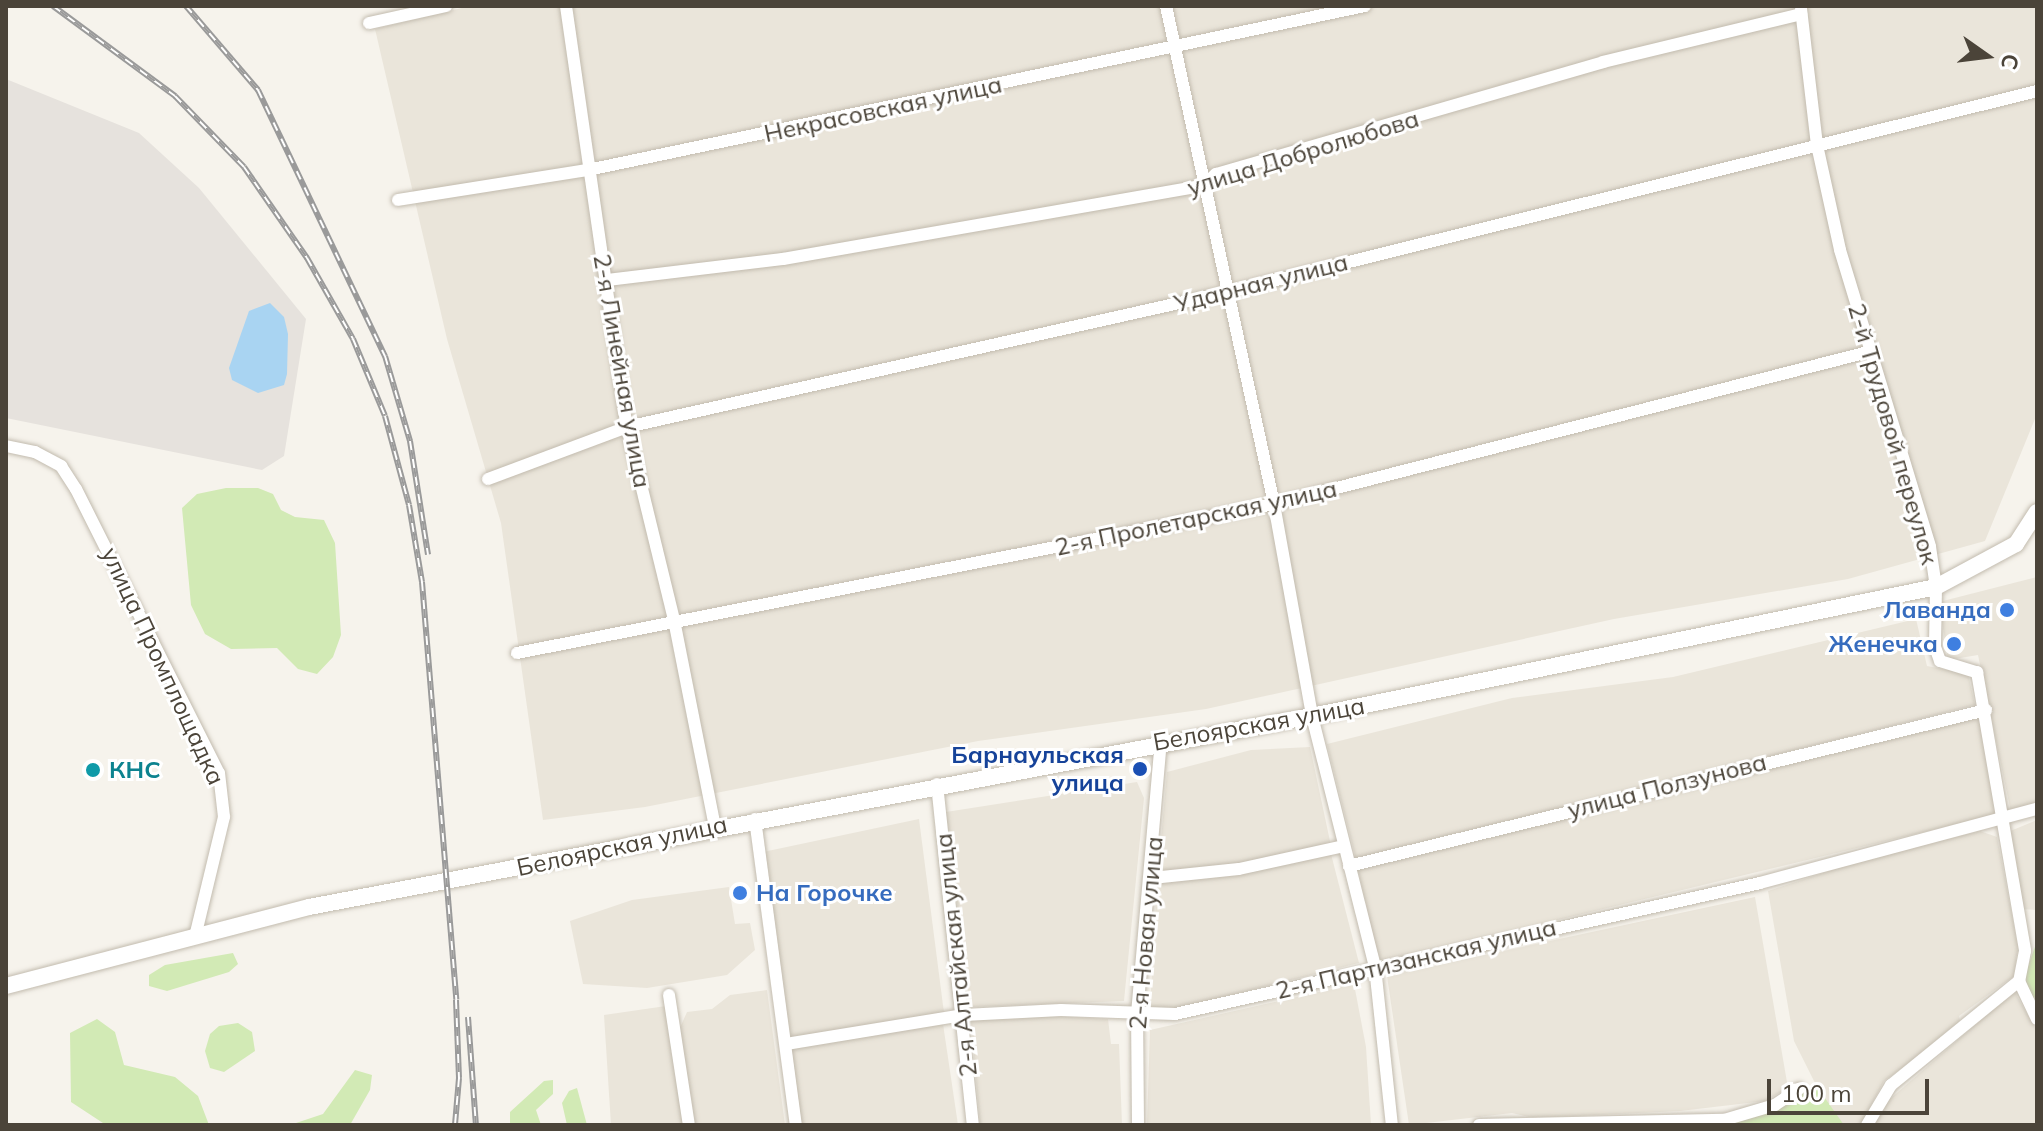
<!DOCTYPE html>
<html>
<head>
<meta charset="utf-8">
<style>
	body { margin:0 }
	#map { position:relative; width:2043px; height:1131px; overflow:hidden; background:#f6f3ec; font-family:Mulish,sans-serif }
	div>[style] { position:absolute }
	.residential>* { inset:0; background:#eae5da }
	.industrial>* { inset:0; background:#e6e2dd }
	.green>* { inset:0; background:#d2eab5 }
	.water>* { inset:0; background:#a9d4f2 }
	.roads { filter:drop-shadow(0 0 2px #c2bbae) drop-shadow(0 0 2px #c2bbae) }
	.minor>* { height:12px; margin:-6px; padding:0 6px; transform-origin:6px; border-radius:6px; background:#fff }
	.tertiary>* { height:16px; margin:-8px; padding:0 8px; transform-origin:8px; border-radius:8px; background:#fff }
	.rail>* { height:6px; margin-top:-3px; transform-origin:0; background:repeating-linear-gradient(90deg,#fff 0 9px,#9a9a9a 0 18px); box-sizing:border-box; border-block:2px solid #9a9a9a }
	.dots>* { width:22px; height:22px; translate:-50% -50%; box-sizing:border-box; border:4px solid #fff; border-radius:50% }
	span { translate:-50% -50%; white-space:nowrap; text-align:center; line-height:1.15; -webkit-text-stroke:6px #fff; paint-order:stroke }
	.street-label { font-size:24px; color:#4b4439 }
	.shop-label { font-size:24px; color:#366cbe; font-weight:700 }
	.right { translate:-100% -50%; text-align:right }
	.left { translate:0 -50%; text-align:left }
	.transit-label { font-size:24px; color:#164399; font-weight:700 }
	.culture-label { font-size:24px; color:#0d838f; font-weight:700 }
	.frame { position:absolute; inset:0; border:8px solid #4b4439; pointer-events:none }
	.north { position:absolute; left:1947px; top:16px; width:80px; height:80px; -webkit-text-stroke:6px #fff; paint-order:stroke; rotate:104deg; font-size:22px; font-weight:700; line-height:32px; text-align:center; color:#4b4439 }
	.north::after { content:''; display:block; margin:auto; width:28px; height:36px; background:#4b4439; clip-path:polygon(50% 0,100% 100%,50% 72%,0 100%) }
	.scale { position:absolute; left:1767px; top:1079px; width:162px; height:36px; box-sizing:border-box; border:4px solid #4b4439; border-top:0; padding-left:10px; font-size:24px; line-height:28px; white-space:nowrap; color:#4b4439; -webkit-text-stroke:6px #fff; paint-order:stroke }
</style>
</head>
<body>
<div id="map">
	<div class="residential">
		<div style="clip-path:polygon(470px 6px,2037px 6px,2037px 414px,1985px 541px,1848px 579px,1614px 619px,1206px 709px,978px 741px,645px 807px,543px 820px,501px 523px,447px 339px,375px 29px)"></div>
		<div style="clip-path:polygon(2037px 577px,2037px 804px,2011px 812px,1978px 655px,1948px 660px,1939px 602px)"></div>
		<div style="clip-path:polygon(1916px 619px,1927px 666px,1968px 674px,1975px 705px,1356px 859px,1327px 744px,1512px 698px,1673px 677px)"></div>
		<div style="clip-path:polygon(1978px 715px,1998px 814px,1379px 963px,1358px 870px)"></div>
		<div style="clip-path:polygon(1310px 747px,1331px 846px,1193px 873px,1158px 874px,1167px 772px,1251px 750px)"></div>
		<div style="clip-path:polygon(1137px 782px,1144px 798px,1124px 1001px,970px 1007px,946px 812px)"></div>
		<div style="clip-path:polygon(919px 819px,944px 1013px,791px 1039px,763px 852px)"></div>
		<div style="clip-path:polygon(2037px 820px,2037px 910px,2021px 909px,2008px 832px)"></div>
		<div style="clip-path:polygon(1980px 831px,1997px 837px,2018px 947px,2014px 976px,1959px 1016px,1961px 1026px,1884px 1081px,1861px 1124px,1844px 1125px,1826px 1105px,1794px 1041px,1768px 891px,1863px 860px)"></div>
		<div style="clip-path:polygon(1331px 854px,1359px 963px,1176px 1009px,1150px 1008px,1157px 883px)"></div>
		<div style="clip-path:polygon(729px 887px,735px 924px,750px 923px,755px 950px,727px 975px,647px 988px,583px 984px,570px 921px,632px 900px)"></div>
		<div style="clip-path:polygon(1755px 897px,1788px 1088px,1765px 1101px,1680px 1111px,1533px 1118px,1512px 1113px,1409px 1125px,1387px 976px)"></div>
		<div style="clip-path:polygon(1354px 984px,1366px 1047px,1371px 1125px,1147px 1125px,1150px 1030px)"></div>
		<div style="clip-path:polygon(767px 990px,785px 1125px,693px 1125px,679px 1030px,687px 1012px,712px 1009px,730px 995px)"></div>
		<div style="clip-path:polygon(2014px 991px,2037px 1031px,2037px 1125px,1875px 1125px,1882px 1106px)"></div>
		<div style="clip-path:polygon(666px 1006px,683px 1125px,611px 1125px,604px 1015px)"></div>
		<div style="clip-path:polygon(1030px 1015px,1108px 1019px,1111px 1044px,1119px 1044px,1122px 1125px,980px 1125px,971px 1020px)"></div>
		<div style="clip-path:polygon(943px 1024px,958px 1125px,802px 1125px,790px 1047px)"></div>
	</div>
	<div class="industrial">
		<div style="clip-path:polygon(6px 79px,139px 133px,199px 188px,306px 319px,284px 456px,262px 470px,6px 418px)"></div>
	</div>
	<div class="green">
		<div style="clip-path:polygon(226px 488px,258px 488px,273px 494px,281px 510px,295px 517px,324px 520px,335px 543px,341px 635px,333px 657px,317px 674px,298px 669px,277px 648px,231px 649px,205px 634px,191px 605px,182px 508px,197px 494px)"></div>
		<div style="clip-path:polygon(2037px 941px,2037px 993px,2033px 1000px,2024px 978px)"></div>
		<div style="clip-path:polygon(233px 953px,238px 964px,229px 972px,167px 991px,149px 986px,149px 975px,165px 965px)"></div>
		<div style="clip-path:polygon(97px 1019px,115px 1032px,124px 1065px,175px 1077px,198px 1096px,209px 1125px,106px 1125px,71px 1102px,70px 1033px)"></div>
		<div style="clip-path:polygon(238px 1023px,252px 1032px,255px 1051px,224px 1072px,210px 1068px,205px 1051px,210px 1034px,219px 1026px)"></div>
		<div style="clip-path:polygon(355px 1070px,372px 1075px,370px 1090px,350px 1125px,290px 1125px,323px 1114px)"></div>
		<div style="clip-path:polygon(553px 1080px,553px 1094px,536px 1110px,541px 1125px,510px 1125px,510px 1112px,544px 1081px)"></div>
		<div style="clip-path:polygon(1815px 1084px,1844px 1125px,1487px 1125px,1724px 1120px)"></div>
		<div style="clip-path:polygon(577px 1088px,587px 1125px,567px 1125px,562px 1103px,569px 1091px)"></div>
	</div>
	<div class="water">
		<div style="clip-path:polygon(270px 303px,284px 317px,288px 334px,287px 374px,284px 385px,258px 393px,232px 380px,229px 368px,249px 311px)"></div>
	</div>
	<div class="roads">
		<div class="minor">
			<div style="left:566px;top:6px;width:425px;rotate:81.8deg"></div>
			<div style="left:627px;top:427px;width:199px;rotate:76.3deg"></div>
			<div style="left:674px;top:620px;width:211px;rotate:78.8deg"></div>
			<div style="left:1166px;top:6px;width:510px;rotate:77.76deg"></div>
			<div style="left:1274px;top:504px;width:215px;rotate:79.8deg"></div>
			<div style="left:1312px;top:716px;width:259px;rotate:75.9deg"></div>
			<div style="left:1375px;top:967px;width:159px;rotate:83.9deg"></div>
			<div style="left:1801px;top:9px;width:137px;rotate:83.3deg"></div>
			<div style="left:1817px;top:145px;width:107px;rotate:77.6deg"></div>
			<div style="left:1840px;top:250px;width:310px;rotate:73.1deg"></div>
			<div style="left:1930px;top:547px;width:40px;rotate:81.5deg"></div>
			<div style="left:1936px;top:587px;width:60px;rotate:91deg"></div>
			<div style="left:1935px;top:647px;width:15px;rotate:70deg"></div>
			<div style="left:1940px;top:661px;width:39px;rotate:17deg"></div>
			<div style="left:1977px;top:672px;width:283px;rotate:80.2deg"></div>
			<div style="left:2025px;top:951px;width:31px;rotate:101deg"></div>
			<div style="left:2019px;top:981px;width:42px;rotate:64.7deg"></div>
			<div style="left:369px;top:23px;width:79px;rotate:-12.4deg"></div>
			<div style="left:398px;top:200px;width:192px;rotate:-9deg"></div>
			<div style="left:588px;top:170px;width:794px;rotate:-11.92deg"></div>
			<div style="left:607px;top:280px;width:177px;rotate:-6.8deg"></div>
			<div style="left:783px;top:259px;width:426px;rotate:-9.9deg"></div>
			<div style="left:1203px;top:186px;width:18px;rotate:-43deg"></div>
			<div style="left:1216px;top:174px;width:403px;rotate:-16.1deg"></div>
			<div style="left:1603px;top:62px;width:204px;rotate:-13.6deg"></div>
			<div style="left:6px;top:446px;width:30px;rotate:12deg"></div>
			<div style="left:35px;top:452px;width:30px;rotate:28deg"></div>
			<div style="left:61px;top:466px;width:27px;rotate:57deg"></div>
			<div style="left:76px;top:489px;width:318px;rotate:63.3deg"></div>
			<div style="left:219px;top:773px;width:44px;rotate:83.5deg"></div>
			<div style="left:224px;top:817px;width:119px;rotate:103.6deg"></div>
			<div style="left:488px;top:479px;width:148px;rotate:-20.5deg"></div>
			<div style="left:627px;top:427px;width:616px;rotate:-12.66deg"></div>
			<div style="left:1228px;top:292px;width:834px;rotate:-13.95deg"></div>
			<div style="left:517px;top:653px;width:772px;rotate:-11.14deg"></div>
			<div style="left:1274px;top:504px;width:613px;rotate:-14.35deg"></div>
			<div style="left:937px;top:784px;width:343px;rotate:84deg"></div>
			<div style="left:755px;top:819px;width:309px;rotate:82.4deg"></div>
			<div style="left:1349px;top:866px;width:656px;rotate:-13.76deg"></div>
			<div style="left:1152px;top:878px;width:87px;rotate:-5.9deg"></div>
			<div style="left:1239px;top:869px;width:107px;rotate:-12.4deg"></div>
			<div style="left:669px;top:995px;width:132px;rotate:81.3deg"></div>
			<div style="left:786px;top:1044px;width:180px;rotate:-9.3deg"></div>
			<div style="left:964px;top:1015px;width:97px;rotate:-3deg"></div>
			<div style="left:1061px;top:1010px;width:114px;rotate:2deg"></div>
			<div style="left:1175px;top:1014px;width:599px;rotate:-12.62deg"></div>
			<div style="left:1760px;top:883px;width:287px;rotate:-15deg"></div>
			<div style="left:1138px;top:1125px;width:111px;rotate:-90.5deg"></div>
			<div style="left:1137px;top:1014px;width:274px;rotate:-85deg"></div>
			<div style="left:1479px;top:1125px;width:245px;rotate:-1.2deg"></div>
			<div style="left:1724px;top:1120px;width:53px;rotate:-16.4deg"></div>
			<div style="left:1775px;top:1105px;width:29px;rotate:-34deg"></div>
			<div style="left:1867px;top:1125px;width:47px;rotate:-59deg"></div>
			<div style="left:1891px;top:1085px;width:165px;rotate:-39.1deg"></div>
		</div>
		<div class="tertiary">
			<div style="left:6px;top:986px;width:313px;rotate:-14.6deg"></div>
			<div style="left:309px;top:907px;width:1021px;rotate:-10.78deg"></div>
			<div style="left:1312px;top:716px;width:637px;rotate:-11.68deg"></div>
			<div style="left:1936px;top:587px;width:91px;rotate:-28.3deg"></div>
			<div style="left:2016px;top:544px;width:38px;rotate:-57deg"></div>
		</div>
	</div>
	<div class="rail">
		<div style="left:53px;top:6px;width:152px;rotate:36.4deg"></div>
		<div style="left:175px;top:96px;width:99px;rotate:45.8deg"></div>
		<div style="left:244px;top:167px;width:111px;rotate:55.3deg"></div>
		<div style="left:307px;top:258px;width:93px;rotate:60.4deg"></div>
		<div style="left:353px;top:339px;width:83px;rotate:67.4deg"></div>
		<div style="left:385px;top:416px;width:92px;rotate:74.9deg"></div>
		<div style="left:409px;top:505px;width:78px;rotate:80.4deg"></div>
		<div style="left:422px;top:582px;width:419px;rotate:85.3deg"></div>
		<div style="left:456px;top:1000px;width:78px;rotate:87.8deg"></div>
		<div style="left:459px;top:1078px;width:47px;rotate:94.9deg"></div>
		<div style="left:186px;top:6px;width:111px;rotate:49.4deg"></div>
		<div style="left:258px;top:90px;width:295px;rotate:64.5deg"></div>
		<div style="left:385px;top:356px;width:89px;rotate:73.6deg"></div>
		<div style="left:410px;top:441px;width:115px;rotate:81deg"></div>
		<div style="left:468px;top:1017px;width:108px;rotate:85.8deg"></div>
	</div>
	<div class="dots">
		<div style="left:2007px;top:610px;background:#3f7fe0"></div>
		<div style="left:1954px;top:644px;background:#3f7fe0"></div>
		<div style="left:1140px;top:769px;background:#1a4fb4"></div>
		<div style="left:93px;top:770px;background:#0f9aa8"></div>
		<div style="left:740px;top:893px;background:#3f7fe0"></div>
	</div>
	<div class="street-label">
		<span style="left:883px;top:109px;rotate:-12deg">Некрасовская улица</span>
		<span style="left:1303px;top:153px;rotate:-17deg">улица Добролюбова</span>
		<span style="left:1261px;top:283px;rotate:-14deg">Ударная улица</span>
		<span style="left:622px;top:371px;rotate:80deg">2-я Линейная улица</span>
		<span style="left:1893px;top:434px;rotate:74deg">2-й Трудовой переулок</span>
		<span style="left:1196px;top:518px;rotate:-12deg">2-я Пролетарская улица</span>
		<span style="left:163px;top:666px;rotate:65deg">улица Промплощадка</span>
		<span style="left:1259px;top:724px;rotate:-10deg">Белоярская улица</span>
		<span style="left:1667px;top:786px;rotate:-14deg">улица Ползунова</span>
		<span style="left:622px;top:846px;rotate:-12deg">Белоярская улица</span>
		<span style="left:1146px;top:933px;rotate:-85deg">2-я Новая улица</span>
		<span style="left:956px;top:955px;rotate:-96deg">2-я Алтайская улица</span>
		<span style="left:1416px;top:959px;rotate:-13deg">2-я Партизанская улица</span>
	</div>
	<div class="shop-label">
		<span class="right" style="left:1991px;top:610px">Лаванда</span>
		<span class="right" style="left:1938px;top:644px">Женечка</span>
		<span class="left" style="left:756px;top:893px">На Горочке</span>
	</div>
	<div class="transit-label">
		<span class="right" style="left:1124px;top:769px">Барнаульская<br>улица</span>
	</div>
	<div class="culture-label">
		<span class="left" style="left:109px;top:770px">КНС</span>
	</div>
	<div class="frame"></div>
	<div class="north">С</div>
	<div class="scale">100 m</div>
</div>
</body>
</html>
